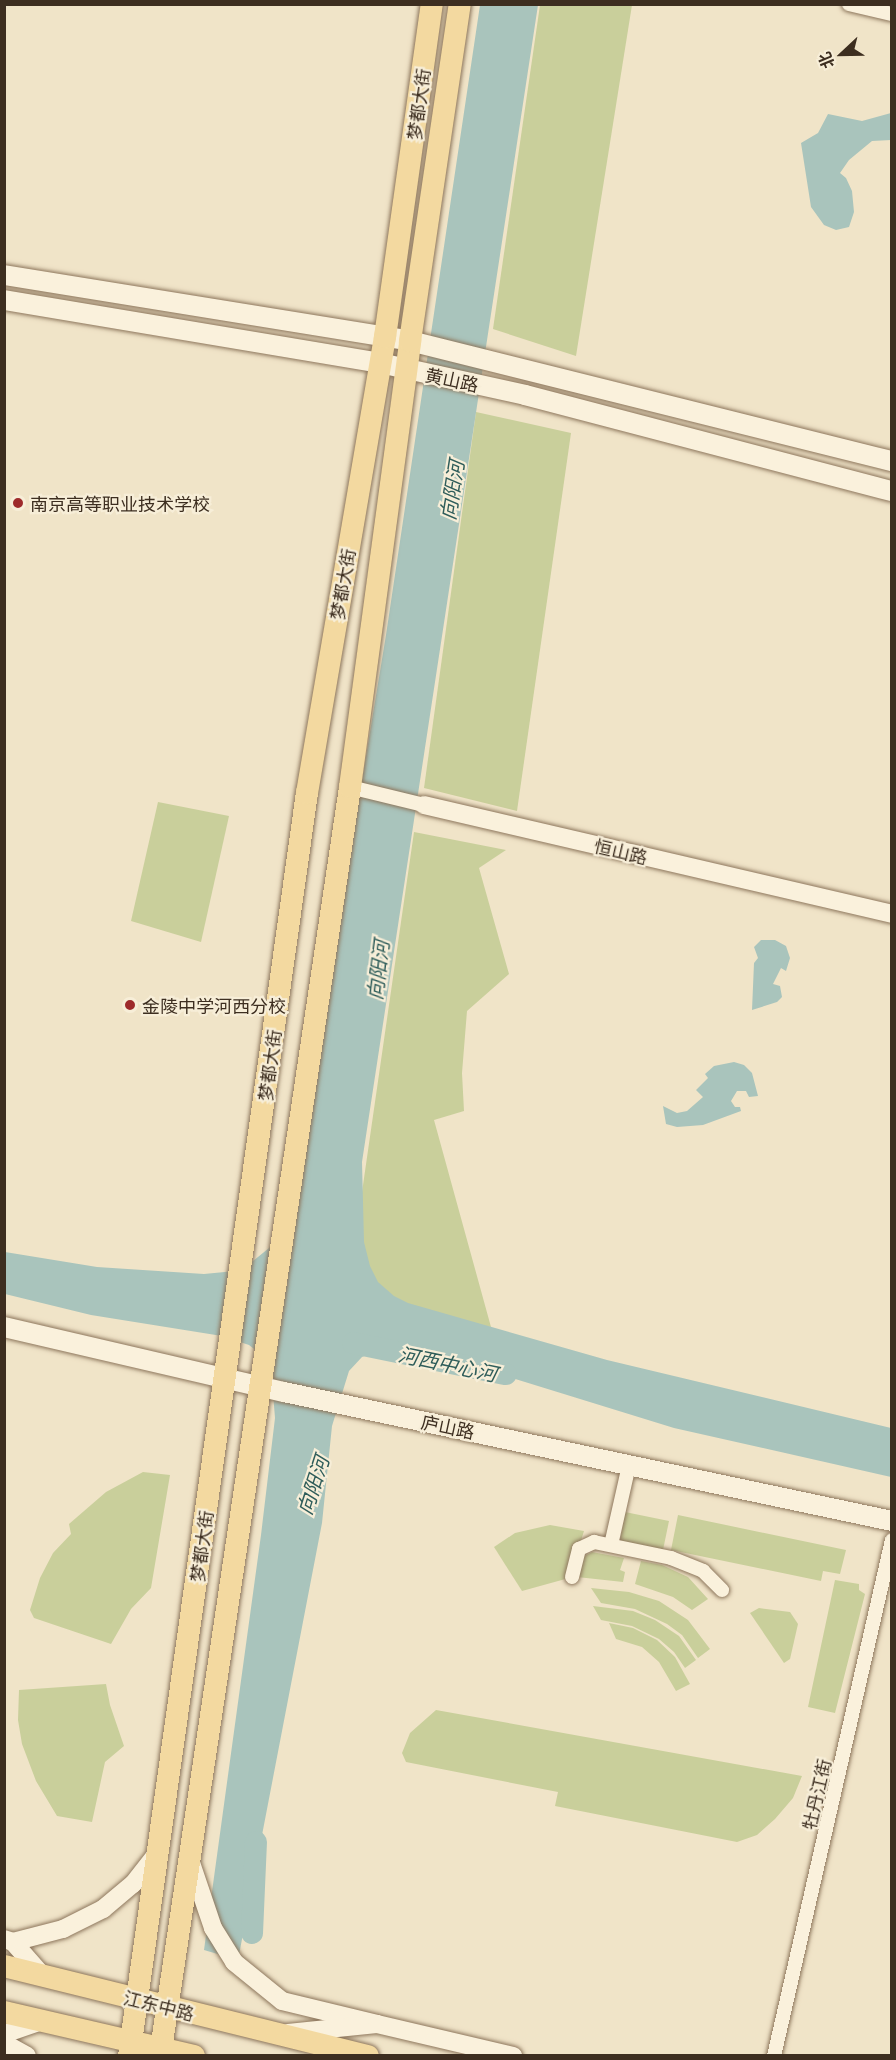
<!DOCTYPE html>
<html>
<head>
<meta charset="utf-8">
<style>
	body { margin:0 }
	#map { position:relative; width:896px; height:2060px; overflow:hidden; background:#f0e4c8; font-family:Georgia,"Noto Sans SC",serif }
	div>[style] { position:absolute }
	.green>* { inset:0; background:#c9cf9b }
	.water>* { inset:0; background:#a9c4bc }
	.river>* { height:22px; margin:-11px; padding:0 11px; transform-origin:11px; border-radius:11px; background:#a9c4bc }
	.roads { filter:drop-shadow(0 0 2px #8d765c) drop-shadow(0 0 2px #8d765c) }
	.minor>* { height:14px; margin:-7px; padding:0 7px; transform-origin:7px; border-radius:7px; background:#faf1dc }
	.tertiary>* { height:18px; margin:-9px; padding:0 9px; transform-origin:9px; border-radius:9px; background:#faf1dc }
	.secondary>* { height:20px; margin:-10px; padding:0 10px; transform-origin:10px; border-radius:10px; background:#faf1dc }
	.primary>* { height:22px; margin:-11px; padding:0 11px; transform-origin:11px; border-radius:11px; background:#f3d9a0 }
	.dots>* { width:16px; height:16px; translate:-50% -50%; box-sizing:border-box; border:3px solid #f7eed8; border-radius:50% }
	span { translate:-50% -50%; white-space:nowrap; text-align:center; line-height:1.15; -webkit-text-stroke:4.5px #f7eed8; paint-order:stroke }
	.street-label { font-size:18px; color:#3d2e20 }
	.poi-label { font-size:18px; color:#3d2e20 }
	.left { translate:0 -50%; text-align:left }
	.water-label { font-size:20px; color:#2f5d5a; font-style:italic }
	.frame { position:absolute; inset:0; border:6px solid #3d2e20; pointer-events:none }
	.north { position:absolute; left:812px; top:24px; width:60px; height:60px; -webkit-text-stroke:4px #f7eed8; paint-order:stroke; rotate:248deg; font-size:16px; font-weight:700; line-height:24px; text-align:center; color:#3d2e20 }
	.north::after { content:''; display:block; margin:auto; width:21px; height:27px; background:#3d2e20; clip-path:polygon(50% 0,100% 100%,50% 72%,0 100%) }
</style>
</head>
<body>
<div id="map">
	<div class="green">
		<div style="clip-path:polygon(540px 5px,632px 5px,576px 356px,493px 329px)"></div>
		<div style="clip-path:polygon(476px 412px,571px 433px,517px 811px,424px 788px)"></div>
		<div style="clip-path:polygon(158px 802px,229px 816px,201px 942px,131px 921px)"></div>
		<div style="clip-path:polygon(414px 832px,506px 850px,479px 868px,509px 974px,467px 1011px,462px 1073px,464px 1111px,434px 1120px,491px 1327px,372px 1314px,349px 1282px)"></div>
		<div style="clip-path:polygon(143px 1472px,170px 1475px,151px 1588px,131px 1609px,111px 1644px,34px 1618px,30px 1610px,40px 1578px,53px 1553px,71px 1534px,69px 1524px,106px 1492px)"></div>
		<div style="clip-path:polygon(625px 1512px,669px 1521px,663px 1550px,620px 1541px)"></div>
		<div style="clip-path:polygon(678px 1515px,846px 1550px,840px 1574px,823px 1571px,821px 1581px,671px 1550px)"></div>
		<div style="clip-path:polygon(550px 1525px,584px 1531px,569px 1578px,522px 1591px,494px 1547px,515px 1533px)"></div>
		<div style="clip-path:polygon(592px 1552px,624px 1558px,620px 1570px,625px 1572px,623px 1582px,577px 1577px,583px 1557px)"></div>
		<div style="clip-path:polygon(641px 1561px,662px 1565px,688px 1577px,708px 1599px,692px 1610px,673px 1597px,635px 1584px)"></div>
		<div style="clip-path:polygon(835px 1580px,859px 1584px,859px 1590px,865px 1594px,835px 1713px,808px 1707px)"></div>
		<div style="clip-path:polygon(591px 1588px,629px 1592px,659px 1601px,688px 1620px,710px 1649px,698px 1658px,682px 1635px,667px 1624px,635px 1609px,601px 1603px)"></div>
		<div style="clip-path:polygon(593px 1606px,633px 1611px,655px 1620px,679px 1636px,696px 1660px,685px 1668px,674px 1652px,659px 1639px,632px 1626px,601px 1620px)"></div>
		<div style="clip-path:polygon(759px 1608px,790px 1612px,798px 1624px,790px 1659px,784px 1663px,750px 1613px)"></div>
		<div style="clip-path:polygon(609px 1623px,633px 1628px,657px 1640px,675px 1657px,690px 1684px,676px 1691px,659px 1662px,642px 1647px,616px 1639px)"></div>
		<div style="clip-path:polygon(106px 1684px,110px 1705px,124px 1746px,105px 1762px,92px 1822px,57px 1816px,36px 1781px,22px 1744px,18px 1720px,19px 1690px)"></div>
		<div style="clip-path:polygon(436px 1710px,802px 1776px,793px 1798px,775px 1819px,757px 1835px,737px 1842px,555px 1806px,558px 1792px,406px 1762px,402px 1753px,410px 1733px)"></div>
	</div>
	<div class="water">
		<div style="clip-path:polygon(480px 5px,538px 5px,362px 1162px,364px 1242px,370px 1266px,378px 1282px,394px 1296px,408px 1303px,607px 1360px,891px 1428px,891px 1477px,674px 1428px,415px 1348px,387px 1347px,362px 1357px,349px 1371px,332px 1426px,322px 1523px,238px 1960px,204px 1950px,261px 1535px,275px 1418px,271px 1369px,268px 1360px,249px 1345px,222px 1336px,91px 1315px,5px 1294px,5px 1252px,97px 1267px,204px 1274px,235px 1271px,248px 1265px,269px 1248px,291px 1210px,386px 635px)"></div>
		<div style="clip-path:polygon(891px 113px,891px 140px,872px 141px,849px 160px,840px 173px,846px 178px,852px 191px,854px 212px,849px 227px,836px 230px,824px 225px,811px 207px,801px 143px,818px 133px,828px 114px,862px 121px)"></div>
		<div style="clip-path:polygon(761px 940px,775px 940px,786px 946px,790px 958px,786px 971px,781px 968px,773px 984px,780px 986px,782px 997px,777px 1002px,752px 1010px,754px 963px,758px 958px,754px 947px)"></div>
		<div style="clip-path:polygon(734px 1062px,744px 1065px,752px 1073px,758px 1096px,749px 1097px,746px 1091px,737px 1091px,731px 1101px,735px 1107px,740px 1107px,741px 1111px,703px 1125px,677px 1127px,666px 1124px,663px 1106px,677px 1113px,687px 1111px,703px 1097px,696px 1090px,708px 1078px,705px 1074px,714px 1066px)"></div>
	</div>
	<div class="river">
		<div style="left:353px;top:1343px;width:156px;rotate:11.5deg"></div>
		<div style="left:252px;top:1933px;width:91px;rotate:-87.5deg"></div>
	</div>
	<div class="roads">
		<div class="minor">
			<div style="left:849px;top:4px;width:44px;rotate:13.1deg"></div>
			<div style="left:350px;top:787px;width:76px;rotate:13.7deg"></div>
			<div style="left:611px;top:1545px;width:82px;rotate:-77.3deg"></div>
			<div style="left:572px;top:1577px;width:29px;rotate:-76deg"></div>
			<div style="left:579px;top:1549px;width:17px;rotate:-25deg"></div>
			<div style="left:594px;top:1542px;width:79px;rotate:11.7deg"></div>
			<div style="left:671px;top:1558px;width:35px;rotate:22deg"></div>
			<div style="left:703px;top:1571px;width:27px;rotate:45deg"></div>
			<div style="left:774px;top:2056px;width:529px;rotate:-77.12deg"></div>
		</div>
		<div class="tertiary">
			<div style="left:424px;top:805px;width:481px;rotate:13.1deg"></div>
			<div style="left:190px;top:1860px;width:72px;rotate:71.3deg"></div>
			<div style="left:213px;top:1928px;width:40px;rotate:58deg"></div>
			<div style="left:234px;top:1962px;width:62px;rotate:39.1deg"></div>
			<div style="left:282px;top:2001px;width:98px;rotate:13.6deg"></div>
			<div style="left:4px;top:1939px;width:9px;rotate:18deg"></div>
			<div style="left:13px;top:1942px;width:44px;rotate:48.7deg"></div>
			<div style="left:13px;top:1942px;width:52px;rotate:-14.6deg"></div>
			<div style="left:63px;top:1929px;width:45px;rotate:-26.6deg"></div>
			<div style="left:103px;top:1909px;width:39px;rotate:-40deg"></div>
			<div style="left:133px;top:1884px;width:41px;rotate:-52deg"></div>
			<div style="left:288px;top:2033px;width:89px;rotate:-5.8deg"></div>
			<div style="left:377px;top:2024px;width:140px;rotate:13.2deg"></div>
			<div style="left:4px;top:2034px;width:39px;rotate:-19deg"></div>
			<div style="left:4px;top:2043px;width:26px;rotate:29deg"></div>
		</div>
		<div class="secondary">
			<div style="left:4px;top:275px;width:411px;rotate:9.2deg"></div>
			<div style="left:410px;top:341px;width:497px;rotate:14deg"></div>
			<div style="left:4px;top:300px;width:381px;rotate:9.5deg"></div>
			<div style="left:380px;top:363px;width:148px;rotate:12.4deg"></div>
			<div style="left:525px;top:395px;width:379px;rotate:14.7deg"></div>
			<div style="left:4px;top:1327px;width:287px;rotate:13.1deg"></div>
			<div style="left:284px;top:1392px;width:622px;rotate:11.98deg"></div>
		</div>
		<div class="primary">
			<div style="left:4px;top:1966px;width:375px;rotate:13.9deg"></div>
			<div style="left:4px;top:2012px;width:195px;rotate:13deg"></div>
			<div style="left:129px;top:2056px;width:1275px;rotate:-81.98deg"></div>
			<div style="left:307px;top:793px;width:463px;rotate:-80.3deg"></div>
			<div style="left:385px;top:337px;width:336px;rotate:-82deg"></div>
			<div style="left:160px;top:2056px;width:1283px;rotate:-81.48deg"></div>
			<div style="left:350px;top:787px;width:450px;rotate:-82.3deg"></div>
			<div style="left:410px;top:341px;width:341px;rotate:-81.6deg"></div>
		</div>
	</div>
	<div class="dots">
		<div style="left:18px;top:503px;background:#9e2a2b"></div>
		<div style="left:130px;top:1005px;background:#9e2a2b"></div>
	</div>
	<div class="street-label">
		<span style="left:418px;top:104px;rotate:-82deg">梦都大街</span>
		<span style="left:452px;top:379px;rotate:12deg">黄山路</span>
		<span style="left:342px;top:584px;rotate:-80deg">梦都大街</span>
		<span style="left:621px;top:851px;rotate:13deg">恒山路</span>
		<span style="left:269px;top:1065px;rotate:-82deg">梦都大街</span>
		<span style="left:448px;top:1426px;rotate:12deg">庐山路</span>
		<span style="left:201px;top:1546px;rotate:-82deg">梦都大街</span>
		<span style="left:816px;top:1794px;rotate:-77deg">牡丹江街</span>
		<span style="left:159px;top:2005px;rotate:14deg">江东中路</span>
	</div>
	<div class="poi-label">
		<span class="left" style="left:30px;top:503px">南京高等职业技术学校</span>
		<span class="left" style="left:142px;top:1005px">金陵中学河西分校</span>
	</div>
	<div class="water-label">
		<span style="left:451px;top:490px;rotate:-81deg">向阳河</span>
		<span style="left:377px;top:970px;rotate:-83deg">向阳河</span>
		<span style="left:448px;top:1363px;rotate:12deg">河西中心河</span>
		<span style="left:312px;top:1485px;rotate:-72deg">向阳河</span>
	</div>
	<div class="frame"></div>
	<div class="north">北</div>
</div>
</body>
</html>
